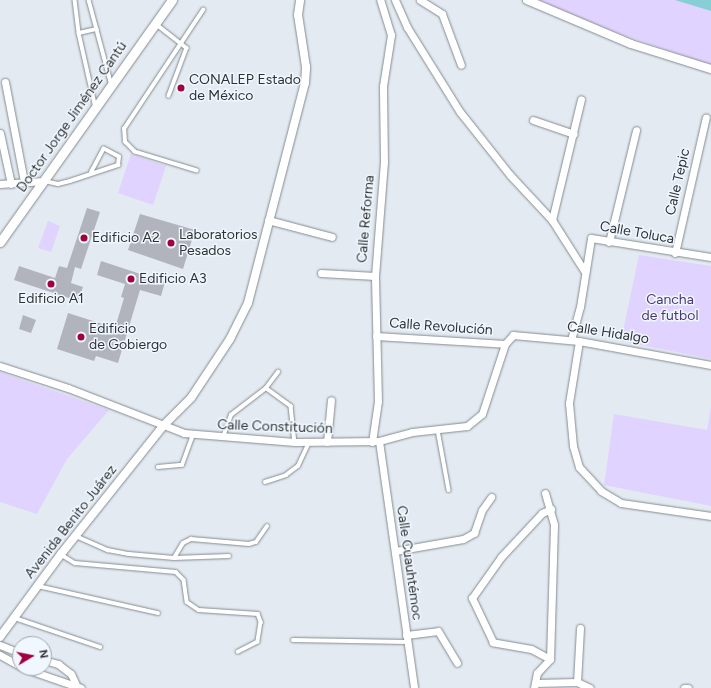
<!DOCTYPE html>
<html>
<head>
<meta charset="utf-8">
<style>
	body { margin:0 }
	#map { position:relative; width:711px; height:688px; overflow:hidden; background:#e3eaf1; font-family:Figtree,sans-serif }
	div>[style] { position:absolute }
	.green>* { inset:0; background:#e0d3ff }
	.water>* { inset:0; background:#86d0d5 }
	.building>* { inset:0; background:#b2b4bd }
	.roads { filter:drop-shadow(0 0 1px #858b91) drop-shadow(0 0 1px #858b91) }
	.service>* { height:3.5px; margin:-1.75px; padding:0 1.75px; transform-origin:1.75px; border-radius:1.75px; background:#fff }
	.minor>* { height:7px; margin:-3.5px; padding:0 3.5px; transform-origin:3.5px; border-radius:3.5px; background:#fff }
	.tertiary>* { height:8px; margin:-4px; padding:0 4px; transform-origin:4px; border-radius:4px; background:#fff }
	.secondary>* { height:9px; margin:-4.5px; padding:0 4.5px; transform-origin:4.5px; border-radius:4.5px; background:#fff }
	.dots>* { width:11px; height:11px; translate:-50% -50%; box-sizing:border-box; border:2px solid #f0f7fe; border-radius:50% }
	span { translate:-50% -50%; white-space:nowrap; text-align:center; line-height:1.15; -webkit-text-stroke:3px #f0f7fe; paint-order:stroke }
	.poi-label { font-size:14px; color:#2f3234 }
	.left { translate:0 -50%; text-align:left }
	.street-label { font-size:14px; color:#2f3234 }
	.park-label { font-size:14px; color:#4d3674 }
	.north { position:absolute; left:12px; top:636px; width:40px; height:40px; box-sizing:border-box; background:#f0f7fe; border:1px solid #a3a8ad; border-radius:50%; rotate:80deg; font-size:11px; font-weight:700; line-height:16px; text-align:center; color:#2f3234 }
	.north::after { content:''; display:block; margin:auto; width:14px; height:18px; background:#a0003b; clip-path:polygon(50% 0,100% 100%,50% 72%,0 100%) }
</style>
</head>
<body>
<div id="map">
	<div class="green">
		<div style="clip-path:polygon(538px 0,711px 0,711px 65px,612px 31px)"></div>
		<div style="clip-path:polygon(131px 154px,166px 166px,153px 205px,118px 193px)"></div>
		<div style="clip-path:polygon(48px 221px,60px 226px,51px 252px,38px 248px)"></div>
		<div style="clip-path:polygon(639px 255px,711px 266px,711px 359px,621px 341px)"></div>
		<div style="clip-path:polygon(0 372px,109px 410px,67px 459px,37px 514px,0 502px)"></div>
		<div style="clip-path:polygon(711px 407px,711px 506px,604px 485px,614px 414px,707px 430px)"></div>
	</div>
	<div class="water">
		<div style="clip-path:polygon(675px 0,711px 0,711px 11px)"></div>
	</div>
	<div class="building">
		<div style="clip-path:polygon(87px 208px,100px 212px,81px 269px,75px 267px,71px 283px,83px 287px,78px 301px,14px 280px,19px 266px,55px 278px,59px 266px,67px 268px)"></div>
		<div style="clip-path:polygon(140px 214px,195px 230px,183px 269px,128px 250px)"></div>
		<div style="clip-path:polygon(101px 261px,165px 282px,161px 296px,140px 290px,118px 363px,96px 356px,94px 361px,57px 349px,68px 313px,115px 328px,124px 298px,121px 297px,125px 284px,97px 275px)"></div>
		<div style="clip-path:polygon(23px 315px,36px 320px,31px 333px,19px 329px)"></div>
	</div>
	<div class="roads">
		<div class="service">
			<div style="left:75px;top:0;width:33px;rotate:83deg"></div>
			<div style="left:79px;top:33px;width:73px;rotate:77.3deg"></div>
			<div style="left:89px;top:0;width:85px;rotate:75deg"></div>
			<div style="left:156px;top:24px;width:39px;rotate:38deg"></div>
			<div style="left:187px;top:48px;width:51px;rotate:110.6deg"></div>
			<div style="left:79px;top:33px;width:18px;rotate:-13deg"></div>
			<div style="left:197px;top:171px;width:65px;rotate:-163deg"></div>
			<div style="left:135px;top:152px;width:14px;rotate:-135deg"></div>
			<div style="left:125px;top:142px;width:13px;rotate:-94deg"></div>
			<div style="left:124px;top:129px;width:143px;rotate:-56.4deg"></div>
			<div style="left:45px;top:181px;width:13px;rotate:13deg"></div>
			<div style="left:58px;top:184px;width:12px;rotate:-14deg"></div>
			<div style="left:70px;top:181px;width:51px;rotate:-18.4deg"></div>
			<div style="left:118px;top:165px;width:8px;rotate:-83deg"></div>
			<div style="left:119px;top:157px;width:17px;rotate:-152deg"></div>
			<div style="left:104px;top:149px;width:26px;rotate:118deg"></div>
			<div style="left:266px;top:388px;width:31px;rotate:36deg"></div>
			<div style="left:291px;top:406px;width:36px;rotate:84deg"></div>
			<div style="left:438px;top:430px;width:61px;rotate:79.6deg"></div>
			<div style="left:223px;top:437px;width:23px;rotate:-70deg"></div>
			<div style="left:231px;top:415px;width:44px;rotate:-37.6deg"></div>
			<div style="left:266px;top:388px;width:20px;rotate:-53deg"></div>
			<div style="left:158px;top:467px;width:24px;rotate:-5deg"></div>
			<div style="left:182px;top:465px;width:32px;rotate:-70deg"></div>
			<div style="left:265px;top:482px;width:22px;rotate:-18deg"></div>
			<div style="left:286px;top:475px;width:15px;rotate:-37deg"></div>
			<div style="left:298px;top:466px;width:26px;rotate:-65deg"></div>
			<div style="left:76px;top:536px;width:35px;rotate:24deg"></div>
			<div style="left:108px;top:550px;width:21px;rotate:11deg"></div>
			<div style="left:129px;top:554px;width:45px;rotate:5.1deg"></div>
			<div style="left:174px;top:558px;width:55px;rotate:-2.1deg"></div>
			<div style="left:62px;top:555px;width:15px;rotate:32deg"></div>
			<div style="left:75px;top:563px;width:101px;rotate:5.1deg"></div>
			<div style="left:176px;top:572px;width:11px;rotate:45deg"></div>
			<div style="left:184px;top:580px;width:22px;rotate:82deg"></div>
			<div style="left:187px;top:602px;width:14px;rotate:34deg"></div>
			<div style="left:199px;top:610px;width:59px;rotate:3.9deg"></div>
			<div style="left:258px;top:614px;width:9px;rotate:69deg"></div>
			<div style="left:261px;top:622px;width:20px;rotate:99deg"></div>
			<div style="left:258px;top:642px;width:22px;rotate:153deg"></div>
			<div style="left:174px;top:558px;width:17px;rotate:-59deg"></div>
			<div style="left:183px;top:543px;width:9px;rotate:-27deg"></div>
			<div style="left:191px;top:539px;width:58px;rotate:4.9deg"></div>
			<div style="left:249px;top:544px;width:7px;rotate:-16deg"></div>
			<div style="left:256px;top:542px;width:19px;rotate:-55deg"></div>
			<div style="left:38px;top:586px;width:123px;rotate:12.7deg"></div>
			<div style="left:15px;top:618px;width:90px;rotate:18.8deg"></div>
			<div style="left:293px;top:640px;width:114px;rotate:1deg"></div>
		</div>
		<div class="minor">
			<div style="left:395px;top:0;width:30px;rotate:66deg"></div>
			<div style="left:407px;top:27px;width:100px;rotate:58.1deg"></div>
			<div style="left:460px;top:112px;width:80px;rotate:51.6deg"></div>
			<div style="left:510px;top:175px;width:62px;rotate:47deg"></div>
			<div style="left:552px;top:220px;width:62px;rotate:57.6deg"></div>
			<div style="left:420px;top:0;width:26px;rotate:32deg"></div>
			<div style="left:442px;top:14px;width:54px;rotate:69.6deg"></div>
			<div style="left:5px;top:82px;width:102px;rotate:79.2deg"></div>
			<div style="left:533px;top:120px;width:43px;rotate:18.9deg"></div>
			<div style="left:0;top:133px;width:52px;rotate:77.8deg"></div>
			<div style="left:0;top:184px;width:44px;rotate:-3.9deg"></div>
			<div style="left:268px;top:220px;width:66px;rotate:14.9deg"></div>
			<div style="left:552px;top:220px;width:124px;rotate:-76.5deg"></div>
			<div style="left:609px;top:242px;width:115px;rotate:-76.4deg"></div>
			<div style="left:675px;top:253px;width:139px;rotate:-77.2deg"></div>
			<div style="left:321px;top:273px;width:54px;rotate:3.2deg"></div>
			<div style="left:376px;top:336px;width:129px;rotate:3.5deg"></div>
			<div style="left:571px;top:340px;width:34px;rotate:-75deg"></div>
			<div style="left:580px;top:307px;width:70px;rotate:-80.9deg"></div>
			<div style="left:591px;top:238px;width:121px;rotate:9deg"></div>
			<div style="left:579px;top:341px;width:63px;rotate:99.2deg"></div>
			<div style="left:569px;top:403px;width:43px;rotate:84.7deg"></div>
			<div style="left:573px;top:446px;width:22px;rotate:74deg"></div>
			<div style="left:579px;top:467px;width:33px;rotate:47deg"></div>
			<div style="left:601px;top:491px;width:23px;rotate:31deg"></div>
			<div style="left:621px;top:503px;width:91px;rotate:8.2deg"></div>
			<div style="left:0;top:366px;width:71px;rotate:17.9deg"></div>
			<div style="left:68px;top:388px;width:124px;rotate:21.2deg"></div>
			<div style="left:184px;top:433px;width:111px;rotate:4.6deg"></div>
			<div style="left:295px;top:442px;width:84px;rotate:-0.7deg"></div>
			<div style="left:379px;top:441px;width:34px;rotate:-15deg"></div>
			<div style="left:412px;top:432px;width:55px;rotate:-6.2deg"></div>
			<div style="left:467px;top:426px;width:19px;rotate:-39deg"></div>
			<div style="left:482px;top:414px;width:74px;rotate:-71.8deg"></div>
			<div style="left:505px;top:344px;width:12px;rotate:-48deg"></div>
			<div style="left:513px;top:335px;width:66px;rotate:5.2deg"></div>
			<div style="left:579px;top:341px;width:134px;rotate:10.3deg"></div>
			<div style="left:379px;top:441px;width:249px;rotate:81.9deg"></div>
			<div style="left:327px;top:442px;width:42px;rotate:-84.6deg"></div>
			<div style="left:372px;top:442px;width:41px;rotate:-81.7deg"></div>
			<div style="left:378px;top:401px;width:125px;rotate:-91.4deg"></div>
			<div style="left:375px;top:276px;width:114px;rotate:-85.5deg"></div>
			<div style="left:384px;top:162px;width:76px;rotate:-90.8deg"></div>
			<div style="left:383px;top:86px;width:52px;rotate:-81.1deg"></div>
			<div style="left:391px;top:35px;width:37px;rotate:-107deg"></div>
			<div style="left:545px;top:493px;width:33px;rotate:74deg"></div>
			<div style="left:554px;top:525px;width:134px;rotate:91.7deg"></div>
			<div style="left:395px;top:551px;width:69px;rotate:-10deg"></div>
			<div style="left:463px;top:539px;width:13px;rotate:-29deg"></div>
			<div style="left:474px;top:533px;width:24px;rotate:-71deg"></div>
			<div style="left:482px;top:510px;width:16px;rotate:-55deg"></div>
			<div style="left:406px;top:635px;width:32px;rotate:-7deg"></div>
			<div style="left:438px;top:631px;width:37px;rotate:59deg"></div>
			<div style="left:0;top:645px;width:22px;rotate:22deg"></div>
			<div style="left:0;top:655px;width:23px;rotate:29deg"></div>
			<div style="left:550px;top:659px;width:21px;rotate:-152deg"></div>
			<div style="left:531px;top:649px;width:39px;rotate:-170deg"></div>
			<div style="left:493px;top:642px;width:49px;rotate:-115.5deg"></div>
			<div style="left:472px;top:598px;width:50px;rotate:-54.7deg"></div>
			<div style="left:501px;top:557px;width:60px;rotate:-47deg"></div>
			<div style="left:542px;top:513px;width:10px;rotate:-24deg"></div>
			<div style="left:44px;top:660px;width:15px;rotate:16deg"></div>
			<div style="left:58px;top:664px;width:16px;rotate:38deg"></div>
			<div style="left:71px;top:674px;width:14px;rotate:65deg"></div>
			<div style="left:23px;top:668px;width:61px;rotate:19deg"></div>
			<div style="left:577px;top:682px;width:54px;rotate:-86.8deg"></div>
			<div style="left:535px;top:683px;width:42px;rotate:-1.4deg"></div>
			<div style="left:577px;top:682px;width:14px;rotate:25deg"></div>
			<div style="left:534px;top:688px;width:15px;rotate:-79deg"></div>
			<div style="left:537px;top:673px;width:19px;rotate:-47deg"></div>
			<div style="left:684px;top:688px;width:4px"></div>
		</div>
		<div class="tertiary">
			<div style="left:527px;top:0;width:113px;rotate:22.9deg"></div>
			<div style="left:631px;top:44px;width:84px;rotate:17.4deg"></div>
			<div style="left:0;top:637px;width:103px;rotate:-53.7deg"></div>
			<div style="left:61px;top:554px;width:165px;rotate:-51.4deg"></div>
			<div style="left:164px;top:425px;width:38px;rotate:-45deg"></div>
			<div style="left:191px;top:398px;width:71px;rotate:-56.5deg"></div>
			<div style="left:230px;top:339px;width:40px;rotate:-63.4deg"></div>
			<div style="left:248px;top:303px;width:227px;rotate:-75.5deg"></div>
			<div style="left:305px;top:83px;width:16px;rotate:-86deg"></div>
			<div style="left:306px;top:67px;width:53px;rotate:-98.7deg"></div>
			<div style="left:298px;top:15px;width:15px;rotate:-82deg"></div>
		</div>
		<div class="secondary">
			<div style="left:0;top:242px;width:297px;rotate:-54.6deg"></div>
		</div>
	</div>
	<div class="dots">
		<div style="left:181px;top:88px;background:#a0003b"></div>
		<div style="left:84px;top:238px;background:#a0003b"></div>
		<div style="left:171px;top:243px;background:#a0003b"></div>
		<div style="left:131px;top:279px;background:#a0003b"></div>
		<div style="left:51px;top:284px;background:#a0003b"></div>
		<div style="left:81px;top:337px;background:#a0003b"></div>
	</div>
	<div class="poi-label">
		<span class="left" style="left:189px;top:88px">CONALEP Estado<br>de México</span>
		<span class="left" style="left:179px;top:243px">Laboratorios<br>Pesados</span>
		<span class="left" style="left:92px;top:238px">Edificio A2</span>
		<span class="left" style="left:139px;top:279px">Edificio A3</span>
		<span style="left:51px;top:299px">Edificio A1</span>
		<span class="left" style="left:89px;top:337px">Edificio<br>de Gobiergo</span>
	</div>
	<div class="street-label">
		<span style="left:72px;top:117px;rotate:-55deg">Doctor Jorge Jiménez Cantú</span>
		<span style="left:678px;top:182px;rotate:-77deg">Calle Tepic</span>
		<span style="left:366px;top:219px;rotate:-85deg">Calle Reforma</span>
		<span style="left:637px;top:233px;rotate:10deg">Calle Toluca</span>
		<span style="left:441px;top:327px;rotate:4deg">Calle Revolución</span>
		<span style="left:608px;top:333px;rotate:9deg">Calle Hidalgo</span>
		<span style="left:275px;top:427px;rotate:2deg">Calle Constitución</span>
		<span style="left:71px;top:522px;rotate:-52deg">Avenida Benito Juárez</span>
		<span style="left:409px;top:563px;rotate:82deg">Calle Cuauhtémoc</span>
	</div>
	<div class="park-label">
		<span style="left:670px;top:308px">Cancha<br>de futbol</span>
	</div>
	<div class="north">N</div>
</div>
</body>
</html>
